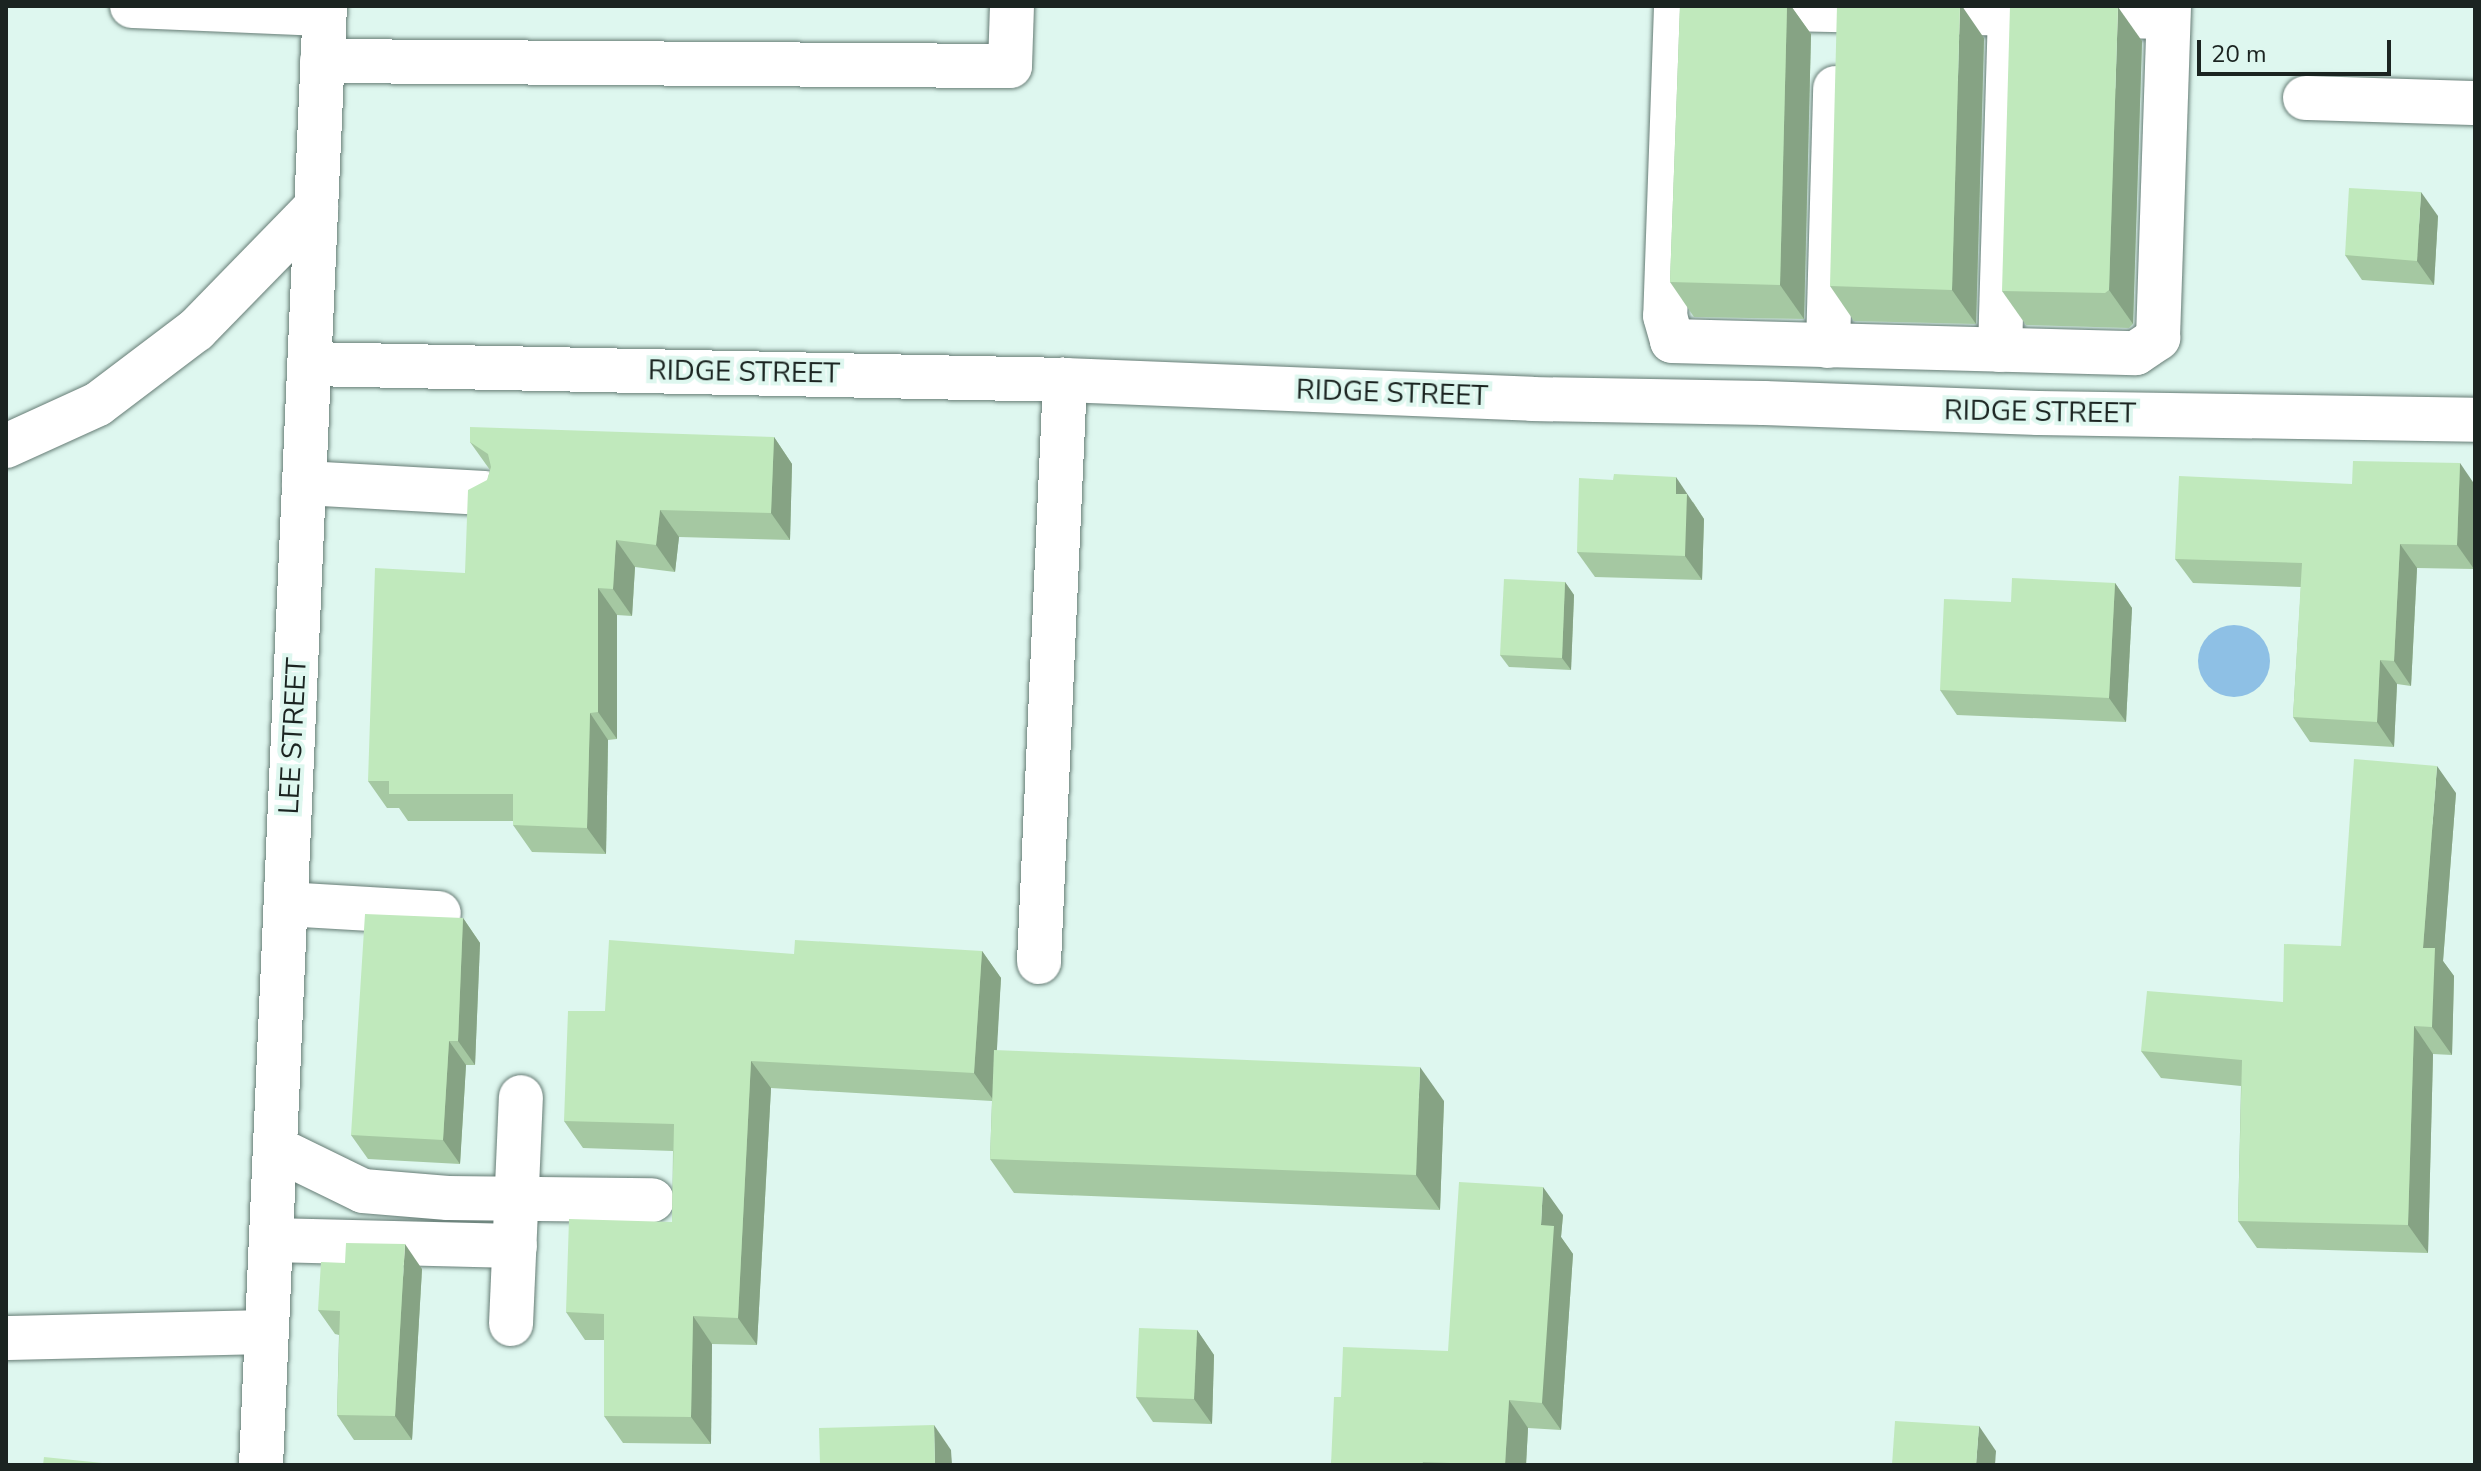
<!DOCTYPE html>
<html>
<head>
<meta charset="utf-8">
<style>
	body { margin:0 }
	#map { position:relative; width:2481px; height:1471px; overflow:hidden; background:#def7ef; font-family:"Nunito Sans",sans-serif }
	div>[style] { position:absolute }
	.water>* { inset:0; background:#8ec0e5 }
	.round { border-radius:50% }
	.roads { filter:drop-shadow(0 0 2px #667c75) drop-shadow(0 0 2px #667c75) }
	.minor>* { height:44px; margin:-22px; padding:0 22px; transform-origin:22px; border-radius:22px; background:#fff }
	.wall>* { inset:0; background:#a5c8a2 }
	.shaded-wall>* { inset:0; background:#86a384 }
	.building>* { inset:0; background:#c0e9bc }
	span { translate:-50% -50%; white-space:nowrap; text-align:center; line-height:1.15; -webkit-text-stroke:8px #def7ef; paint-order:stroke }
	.street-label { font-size:28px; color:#1b2421 }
	.frame { position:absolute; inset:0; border:8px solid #1b2421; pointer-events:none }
	.scale { position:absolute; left:2197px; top:40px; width:194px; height:36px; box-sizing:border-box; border:4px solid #1b2421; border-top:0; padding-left:10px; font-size:24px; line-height:28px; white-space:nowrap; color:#1b2421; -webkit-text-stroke:6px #def7ef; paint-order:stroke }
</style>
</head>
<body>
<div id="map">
	<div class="water">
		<div class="round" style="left:2198px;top:625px;width:72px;height:72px"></div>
	</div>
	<div class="roads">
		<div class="minor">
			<div style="left:132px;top:6px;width:192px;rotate:2.4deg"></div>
			<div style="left:1676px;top:7px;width:309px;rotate:92deg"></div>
			<div style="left:1665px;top:316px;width:26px;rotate:74deg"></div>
			<div style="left:1672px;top:341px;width:464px;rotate:1.5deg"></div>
			<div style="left:2136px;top:353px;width:27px;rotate:-34deg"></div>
			<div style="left:2158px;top:338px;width:332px;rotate:-88.1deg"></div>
			<div style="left:1734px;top:8px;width:434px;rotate:1.2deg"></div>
			<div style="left:322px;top:61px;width:688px;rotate:0.42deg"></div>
			<div style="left:1010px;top:66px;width:60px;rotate:-88.1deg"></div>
			<div style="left:2305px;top:98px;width:170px;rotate:1.7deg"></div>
			<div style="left:1828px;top:346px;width:258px;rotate:-88.4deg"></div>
			<div style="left:2000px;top:350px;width:344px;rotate:-88.3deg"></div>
			<div style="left:309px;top:364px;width:756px;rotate:1.21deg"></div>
			<div style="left:1065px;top:380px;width:467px;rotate:2.3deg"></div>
			<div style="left:1532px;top:399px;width:232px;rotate:1deg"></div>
			<div style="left:1764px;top:403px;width:274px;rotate:2.1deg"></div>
			<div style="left:2038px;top:413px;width:437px;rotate:0.9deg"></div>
			<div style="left:6px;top:446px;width:101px;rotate:-24.5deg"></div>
			<div style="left:98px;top:404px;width:123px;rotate:-37.1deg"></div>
			<div style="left:196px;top:330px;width:172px;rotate:-45.7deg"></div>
			<div style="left:304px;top:483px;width:181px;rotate:3.2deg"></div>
			<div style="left:286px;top:904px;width:153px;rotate:3.4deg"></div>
			<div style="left:1039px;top:962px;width:583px;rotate:-87.44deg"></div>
			<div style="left:275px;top:1148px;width:98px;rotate:26deg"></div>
			<div style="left:363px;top:1191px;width:85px;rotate:4.7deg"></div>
			<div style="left:448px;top:1198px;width:204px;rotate:0.6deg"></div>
			<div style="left:271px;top:1240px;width:244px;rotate:1.4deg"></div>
			<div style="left:511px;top:1324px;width:227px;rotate:-87.5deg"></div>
			<div style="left:6px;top:1338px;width:260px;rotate:-1.3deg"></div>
			<div style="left:261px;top:1465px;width:1460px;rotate:-87.49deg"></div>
		</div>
	</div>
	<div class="wall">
		<div style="clip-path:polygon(1680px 6px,1791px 6px,1811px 34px,1804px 319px,1694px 317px,1670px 282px)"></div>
		<div style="clip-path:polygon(1984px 38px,1976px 324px,1854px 321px,1830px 286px)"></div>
		<div style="clip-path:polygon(2142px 41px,2133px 324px,2129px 328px,2026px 325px,2002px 291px)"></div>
		<div style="clip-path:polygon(2438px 216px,2434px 285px,2362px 280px,2345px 255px)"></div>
		<div style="clip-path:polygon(774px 437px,792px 464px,790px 540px,679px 537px,675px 572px,635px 567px,632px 616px,617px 615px,617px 739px,608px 740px,606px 854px,532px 852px,513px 825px,513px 821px,408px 821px,399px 808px,387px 808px,368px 781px,465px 573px,490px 470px,470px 442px)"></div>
		<div style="clip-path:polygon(2460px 463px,2474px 569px,2417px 568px,2411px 686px,2397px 684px,2394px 747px,2310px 742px,2293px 717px,2301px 587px,2193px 583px,2175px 559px,2352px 484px)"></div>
		<div style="clip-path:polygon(1693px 502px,1704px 519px,1702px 580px,1595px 577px,1577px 552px)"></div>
		<div style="clip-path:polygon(1565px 582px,1574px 595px,1571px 670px,1509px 667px,1500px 655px)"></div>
		<div style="clip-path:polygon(2115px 583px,2132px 608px,2126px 722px,1957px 715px,1940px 690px,2011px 602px)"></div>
		<div style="clip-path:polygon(2456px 793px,2443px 961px,2454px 976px,2452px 1055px,2433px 1054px,2428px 1253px,2257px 1248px,2238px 1221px,2241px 1086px,2161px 1078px,2141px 1051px,2283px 1002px,2341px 946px)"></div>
		<div style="clip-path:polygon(463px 918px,480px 943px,475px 1065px,466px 1065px,460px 1164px,368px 1159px,351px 1135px)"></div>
		<div style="clip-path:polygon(982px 951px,1001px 978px,996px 1051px,1444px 1101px,1440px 1210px,1014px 1193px,990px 1159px,992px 1101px,771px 1088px,757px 1345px,712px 1344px,711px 1444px,623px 1443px,604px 1416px,604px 1340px,585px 1340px,566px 1312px,672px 1222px,673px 1151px,583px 1148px,564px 1121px,605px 1011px,794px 954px)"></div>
		<div style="clip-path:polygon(1563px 1215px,1561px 1237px,1573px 1254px,1561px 1430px,1528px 1428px,1526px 1465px,1331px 1465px,1341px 1397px,1448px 1351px)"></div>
		<div style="clip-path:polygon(422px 1269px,412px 1440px,354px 1440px,337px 1415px,339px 1335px,335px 1334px,318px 1310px)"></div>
		<div style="clip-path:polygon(1197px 1330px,1214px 1355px,1212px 1424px,1153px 1422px,1136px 1397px)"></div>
	</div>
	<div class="shaded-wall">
		<div style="clip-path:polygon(1787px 6px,1791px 6px,1811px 34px,1804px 319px,1780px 285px)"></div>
		<div style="clip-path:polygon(1960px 6px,1962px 6px,1984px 38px,1976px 324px,1952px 290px)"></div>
		<div style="clip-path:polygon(2118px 7px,2142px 41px,2133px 324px,2109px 290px)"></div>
		<div style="clip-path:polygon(2421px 192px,2438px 216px,2434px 285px,2417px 261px)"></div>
		<div style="clip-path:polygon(774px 437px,792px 464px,790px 540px,771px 513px)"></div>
		<div style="clip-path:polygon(2460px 463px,2475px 485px,2474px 569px,2457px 545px)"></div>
		<div style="clip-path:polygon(1676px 477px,1704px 519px,1702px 580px,1685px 556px,1676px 494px)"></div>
		<div style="clip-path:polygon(660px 510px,679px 537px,675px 572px,656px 545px)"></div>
		<div style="clip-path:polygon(616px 540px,635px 567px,632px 616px,613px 589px)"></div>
		<div style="clip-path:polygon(2400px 544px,2417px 568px,2411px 686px,2394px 661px)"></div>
		<div style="clip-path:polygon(1565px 582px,1574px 595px,1571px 670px,1562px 658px)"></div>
		<div style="clip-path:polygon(2115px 583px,2132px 608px,2126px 722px,2109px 698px)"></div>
		<div style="clip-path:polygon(598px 588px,617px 615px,617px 739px,598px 712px)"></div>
		<div style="clip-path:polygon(2380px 660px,2397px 684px,2394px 747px,2377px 722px)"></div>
		<div style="clip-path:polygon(590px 713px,608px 740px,606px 854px,587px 828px)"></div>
		<div style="clip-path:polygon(2437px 766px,2456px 793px,2443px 961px,2454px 976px,2452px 1055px,2432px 1027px,2423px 948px)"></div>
		<div style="clip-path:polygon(463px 918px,480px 943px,475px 1065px,458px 1041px)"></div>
		<div style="clip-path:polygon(982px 951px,1001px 978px,994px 1101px,974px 1073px)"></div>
		<div style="clip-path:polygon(2414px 1026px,2433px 1054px,2428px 1253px,2408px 1225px)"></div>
		<div style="clip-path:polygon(449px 1041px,466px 1065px,460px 1164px,443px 1140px)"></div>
		<div style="clip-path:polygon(751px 1061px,771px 1088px,757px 1345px,738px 1318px)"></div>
		<div style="clip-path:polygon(1420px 1067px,1444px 1101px,1440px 1210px,1416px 1175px)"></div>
		<div style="clip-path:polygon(1543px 1187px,1563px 1215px,1561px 1237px,1573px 1254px,1561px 1430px,1542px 1403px,1541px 1225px)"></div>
		<div style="clip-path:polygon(405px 1244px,422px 1269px,412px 1440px,395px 1416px)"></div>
		<div style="clip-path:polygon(693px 1316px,712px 1344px,711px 1444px,691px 1417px)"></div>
		<div style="clip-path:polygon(1197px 1330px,1214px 1355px,1212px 1424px,1194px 1399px)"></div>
		<div style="clip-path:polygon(1509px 1400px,1528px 1428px,1526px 1465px,1505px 1465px)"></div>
		<div style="clip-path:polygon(934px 1425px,951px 1450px,952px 1465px,935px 1465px)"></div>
		<div style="clip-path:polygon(1979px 1426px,1996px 1451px,1995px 1465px,1976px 1465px)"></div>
	</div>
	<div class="building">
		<div style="clip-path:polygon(1680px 6px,1787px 6px,1780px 285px,1670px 282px)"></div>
		<div style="clip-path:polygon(1837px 6px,1960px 6px,1952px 290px,1830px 286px)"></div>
		<div style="clip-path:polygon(2010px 6px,2118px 7px,2109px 290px,2105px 293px,2002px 291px)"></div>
		<div style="clip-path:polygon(2349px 188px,2421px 192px,2417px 261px,2345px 255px)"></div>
		<div style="clip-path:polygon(470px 427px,774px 437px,771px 513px,660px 510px,656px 545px,616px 540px,613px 589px,598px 588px,598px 712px,590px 713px,587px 828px,513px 825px,513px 794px,389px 794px,389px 781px,368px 781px,375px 568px,465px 573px,468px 490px,487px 480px,491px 467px,488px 454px,470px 442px)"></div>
		<div style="clip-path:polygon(2353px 461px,2460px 463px,2457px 545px,2400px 544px,2394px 661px,2380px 660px,2377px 722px,2293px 717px,2302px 563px,2175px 559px,2179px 476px,2352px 484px)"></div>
		<div style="clip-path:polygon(1614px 474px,1676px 477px,1676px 494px,1687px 494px,1685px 556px,1577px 552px,1579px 478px,1613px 480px)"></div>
		<div style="clip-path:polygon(2012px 578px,2115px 583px,2109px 698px,1940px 690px,1944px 599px,2011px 602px)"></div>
		<div style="clip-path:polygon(1504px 579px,1565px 582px,1562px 658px,1500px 655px)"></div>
		<div style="clip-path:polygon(2354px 759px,2437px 766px,2423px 948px,2435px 948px,2432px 1027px,2414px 1026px,2408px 1225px,2238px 1221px,2242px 1060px,2141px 1051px,2147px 991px,2283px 1002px,2284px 944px,2341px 946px)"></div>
		<div style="clip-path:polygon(365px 914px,463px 918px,458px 1041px,449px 1041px,443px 1140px,351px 1135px)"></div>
		<div style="clip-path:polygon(609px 940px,794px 954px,795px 940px,982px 951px,974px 1073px,751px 1061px,738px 1318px,693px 1316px,691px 1417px,604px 1416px,604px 1314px,566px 1312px,569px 1219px,672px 1222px,674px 1124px,564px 1121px,568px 1011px,605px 1011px)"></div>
		<div style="clip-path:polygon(994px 1050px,1420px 1067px,1416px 1175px,990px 1159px)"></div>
		<div style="clip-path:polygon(1459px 1182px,1543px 1187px,1541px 1225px,1554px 1226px,1542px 1403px,1509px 1400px,1505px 1465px,1423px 1462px,1422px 1465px,1331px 1465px,1334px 1397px,1341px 1397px,1343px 1347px,1448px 1351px)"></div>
		<div style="clip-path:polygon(346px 1243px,405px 1244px,395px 1416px,337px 1415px,340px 1311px,318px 1310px,321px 1262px,345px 1263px)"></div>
		<div style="clip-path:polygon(1139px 1328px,1197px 1330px,1194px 1399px,1136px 1397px)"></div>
		<div style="clip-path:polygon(1895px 1421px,1979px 1426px,1976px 1465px,1892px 1465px)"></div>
		<div style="clip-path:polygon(934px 1425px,935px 1465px,820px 1465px,819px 1428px)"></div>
		<div style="clip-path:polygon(44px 1457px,112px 1464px,112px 1465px,43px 1465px)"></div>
	</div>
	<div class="street-label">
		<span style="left:744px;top:372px;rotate:1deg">RIDGE STREET</span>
		<span style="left:1392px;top:393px;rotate:2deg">RIDGE STREET</span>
		<span style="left:2040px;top:412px;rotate:1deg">RIDGE STREET</span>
		<span style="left:293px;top:736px;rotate:-87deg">LEE STREET</span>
	</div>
	<div class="frame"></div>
	<div class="scale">20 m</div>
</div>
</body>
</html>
